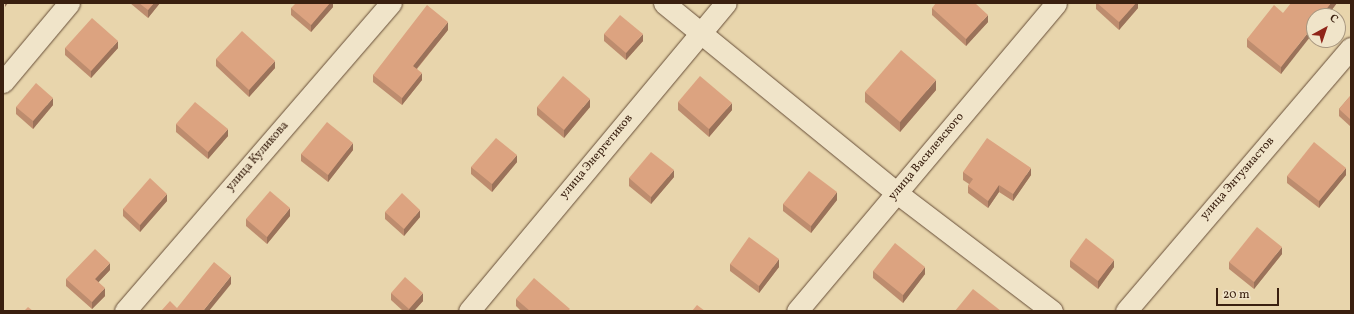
<!DOCTYPE html>
<html>
<head>
<meta charset="utf-8">
<style>
	body { margin:0 }
	#map { position:relative; width:1354px; height:314px; overflow:hidden; background:#e8d5ac; font-family:Vollkorn,serif }
	div>[style] { position:absolute }
	.roads { filter:drop-shadow(0 0 1px #664d37) drop-shadow(0 0 1px #664d37) }
	.street>* { height:21px; margin:-10.5px; padding:0 10.5px; transform-origin:10.5px; border-radius:10.5px; background:#f0e4c9 }
	.wall>* { inset:0; background:#bd8c6e }
	.shaded-wall>* { inset:0; background:#9a725a }
	.building>* { inset:0; background:#dca380 }
	span { translate:-50% -50%; white-space:nowrap; text-align:center; line-height:1.15; -webkit-text-stroke:3px #f0e4c9; paint-order:stroke }
	.street-label { font-size:12px; color:#3a2010 }
	.frame { position:absolute; inset:0; border:4px solid #3a2010; pointer-events:none }
	.north { position:absolute; left:1306px; top:8px; width:40px; height:40px; box-sizing:border-box; background:#f0e4c9; border:1px solid #a7967f; border-radius:50%; rotate:40deg; font-size:11px; font-weight:700; line-height:16px; text-align:center; color:#3a2010 }
	.north::after { content:''; display:block; margin:auto; width:14px; height:18px; background:#8f2418; clip-path:polygon(50% 0,100% 100%,50% 72%,0 100%) }
	.scale { position:absolute; left:1216px; top:288px; width:63px; height:18px; box-sizing:border-box; border:2px solid #3a2010; border-top:0; padding-left:5px; font-size:12px; line-height:14px; white-space:nowrap; color:#3a2010; -webkit-text-stroke:3px #f0e4c9; paint-order:stroke }
</style>
</head>
<body>
<div id="map">
	<div class="roads">
		<div class="street">
			<div style="left:664px;top:3px;width:301px;rotate:39.2deg"></div>
			<div style="left:897px;top:193px;width:195px;rotate:37.3deg"></div>
			<div style="left:3px;top:82px;width:103px;rotate:-50.1deg"></div>
			<div style="left:125px;top:311px;width:407px;rotate:-49.2deg"></div>
			<div style="left:469px;top:311px;width:401px;rotate:-50.2deg"></div>
			<div style="left:797px;top:311px;width:402px;rotate:-49.9deg"></div>
			<div style="left:1126px;top:311px;width:346px;rotate:-49.5deg"></div>
		</div>
	</div>
	<div class="wall">
		<div style="clip-path:polygon(130px 3px,160px 3px,148px 18px)"></div>
		<div style="clip-path:polygon(333px 3px,333px 7px,311px 32px,291px 15px,291px 8px)"></div>
		<div style="clip-path:polygon(1096px 3px,1138px 3px,1138px 8px,1119px 30px,1096px 9px)"></div>
		<div style="clip-path:polygon(1337px 3px,1327px 16px,1314px 16px,1281px 74px,1247px 47px,1247px 39px,1283px 13px)"></div>
		<div style="clip-path:polygon(932px 8px,988px 22px,966px 46px,932px 15px)"></div>
		<div style="clip-path:polygon(448px 30px,417px 69px,422px 80px,402px 105px,373px 82px,373px 75px)"></div>
		<div style="clip-path:polygon(604px 34px,643px 41px,626px 60px,604px 41px)"></div>
		<div style="clip-path:polygon(65px 48px,118px 48px,91px 78px,65px 55px)"></div>
		<div style="clip-path:polygon(216px 59px,275px 68px,249px 97px,216px 66px)"></div>
		<div style="clip-path:polygon(936px 90px,900px 132px,865px 102px,865px 92px)"></div>
		<div style="clip-path:polygon(1351px 95px,1351px 127px,1339px 116px,1339px 109px)"></div>
		<div style="clip-path:polygon(678px 102px,732px 110px,709px 137px,678px 110px)"></div>
		<div style="clip-path:polygon(53px 105px,33px 129px,16px 114px,16px 107px)"></div>
		<div style="clip-path:polygon(537px 107px,590px 107px,564px 138px,537px 115px)"></div>
		<div style="clip-path:polygon(176px 124px,228px 136px,208px 159px,176px 132px)"></div>
		<div style="clip-path:polygon(353px 150px,328px 182px,301px 161px,301px 154px)"></div>
		<div style="clip-path:polygon(517px 162px,492px 192px,471px 174px,471px 167px)"></div>
		<div style="clip-path:polygon(963px 172px,1031px 175px,1013px 201px,999px 192px,988px 208px,968px 193px,968px 186px,969px 184px,963px 180px)"></div>
		<div style="clip-path:polygon(1346px 175px,1319px 208px,1287px 183px,1287px 176px)"></div>
		<div style="clip-path:polygon(674px 177px,651px 204px,629px 186px,629px 178px)"></div>
		<div style="clip-path:polygon(837px 200px,811px 233px,783px 211px,783px 204px)"></div>
		<div style="clip-path:polygon(167px 201px,140px 232px,123px 216px,123px 209px)"></div>
		<div style="clip-path:polygon(385px 212px,420px 217px,404px 236px,385px 219px)"></div>
		<div style="clip-path:polygon(290px 216px,267px 244px,246px 226px,246px 219px)"></div>
		<div style="clip-path:polygon(1282px 254px,1254px 289px,1229px 269px,1229px 262px)"></div>
		<div style="clip-path:polygon(1070px 260px,1114px 267px,1098px 289px,1070px 267px)"></div>
		<div style="clip-path:polygon(730px 264px,779px 267px,759px 293px,730px 271px)"></div>
		<div style="clip-path:polygon(110px 270px,98px 282px,105px 296px,92px 309px,66px 286px,66px 279px)"></div>
		<div style="clip-path:polygon(873px 271px,925px 274px,903px 303px,873px 278px)"></div>
		<div style="clip-path:polygon(391px 293px,423px 301px,414px 311px,403px 311px,391px 300px)"></div>
		<div style="clip-path:polygon(516px 299px,570px 311px,521px 311px,516px 306px)"></div>
	</div>
	<div class="shaded-wall">
		<div style="clip-path:polygon(5px 3px,8px 3px,5px 7px)"></div>
		<div style="clip-path:polygon(154px 3px,160px 3px,148px 18px,148px 10px)"></div>
		<div style="clip-path:polygon(330px 3px,333px 3px,333px 7px,311px 32px,311px 25px)"></div>
		<div style="clip-path:polygon(1136px 3px,1138px 3px,1138px 8px,1119px 30px,1119px 22px)"></div>
		<div style="clip-path:polygon(1331px 3px,1337px 3px,1327px 16px,1321px 16px)"></div>
		<div style="clip-path:polygon(988px 15px,988px 22px,966px 46px,966px 39px)"></div>
		<div style="clip-path:polygon(448px 22px,448px 30px,413px 73px,413px 66px)"></div>
		<div style="clip-path:polygon(1314px 25px,1314px 32px,1281px 74px,1281px 67px)"></div>
		<div style="clip-path:polygon(643px 34px,643px 41px,626px 60px,626px 53px)"></div>
		<div style="clip-path:polygon(118px 41px,118px 48px,91px 78px,91px 71px)"></div>
		<div style="clip-path:polygon(275px 61px,275px 68px,249px 97px,249px 90px)"></div>
		<div style="clip-path:polygon(422px 73px,422px 80px,402px 105px,402px 98px)"></div>
		<div style="clip-path:polygon(936px 80px,936px 90px,900px 132px,900px 122px)"></div>
		<div style="clip-path:polygon(53px 98px,53px 105px,33px 129px,33px 121px)"></div>
		<div style="clip-path:polygon(590px 99px,590px 107px,564px 138px,564px 130px)"></div>
		<div style="clip-path:polygon(732px 103px,732px 110px,709px 137px,709px 129px)"></div>
		<div style="clip-path:polygon(228px 129px,228px 136px,208px 159px,208px 152px)"></div>
		<div style="clip-path:polygon(353px 143px,353px 150px,328px 182px,328px 175px)"></div>
		<div style="clip-path:polygon(517px 155px,517px 162px,492px 192px,492px 184px)"></div>
		<div style="clip-path:polygon(1031px 168px,1031px 175px,1013px 201px,1013px 194px)"></div>
		<div style="clip-path:polygon(1346px 168px,1346px 175px,1319px 208px,1319px 201px)"></div>
		<div style="clip-path:polygon(674px 170px,674px 177px,651px 204px,651px 197px)"></div>
		<div style="clip-path:polygon(999px 185px,999px 192px,988px 208px,988px 201px)"></div>
		<div style="clip-path:polygon(837px 192px,837px 200px,811px 233px,811px 226px)"></div>
		<div style="clip-path:polygon(167px 194px,167px 201px,140px 232px,140px 225px)"></div>
		<div style="clip-path:polygon(290px 208px,290px 216px,267px 244px,267px 237px)"></div>
		<div style="clip-path:polygon(420px 210px,420px 217px,404px 236px,404px 229px)"></div>
		<div style="clip-path:polygon(1282px 247px,1282px 254px,1254px 289px,1254px 282px)"></div>
		<div style="clip-path:polygon(779px 259px,779px 267px,759px 293px,759px 286px)"></div>
		<div style="clip-path:polygon(1114px 260px,1114px 267px,1098px 289px,1098px 281px)"></div>
		<div style="clip-path:polygon(110px 263px,110px 270px,95px 286px,95px 279px)"></div>
		<div style="clip-path:polygon(925px 267px,925px 274px,903px 303px,903px 295px)"></div>
		<div style="clip-path:polygon(231px 276px,231px 284px,209px 311px,203px 311px)"></div>
		<div style="clip-path:polygon(105px 288px,105px 296px,92px 309px,92px 302px)"></div>
		<div style="clip-path:polygon(423px 293px,423px 301px,414px 311px,409px 311px,409px 309px)"></div>
	</div>
	<div class="building">
		<div style="clip-path:polygon(139px 3px,154px 3px,148px 10px)"></div>
		<div style="clip-path:polygon(296px 3px,330px 3px,311px 25px,291px 8px)"></div>
		<div style="clip-path:polygon(936px 3px,975px 3px,988px 15px,966px 39px,932px 8px)"></div>
		<div style="clip-path:polygon(1097px 3px,1136px 3px,1119px 22px)"></div>
		<div style="clip-path:polygon(1291px 3px,1331px 3px,1321px 16px,1314px 16px,1314px 25px,1281px 67px,1247px 39px,1274px 5px,1283px 13px)"></div>
		<div style="clip-path:polygon(427px 5px,448px 22px,413px 66px,422px 73px,402px 98px,373px 75px)"></div>
		<div style="clip-path:polygon(620px 15px,643px 34px,626px 53px,604px 34px)"></div>
		<div style="clip-path:polygon(92px 18px,118px 41px,91px 71px,65px 48px)"></div>
		<div style="clip-path:polygon(242px 31px,275px 61px,249px 90px,216px 59px)"></div>
		<div style="clip-path:polygon(901px 50px,936px 80px,900px 122px,865px 92px)"></div>
		<div style="clip-path:polygon(563px 76px,590px 99px,564px 130px,537px 107px)"></div>
		<div style="clip-path:polygon(700px 76px,732px 103px,709px 129px,678px 102px)"></div>
		<div style="clip-path:polygon(36px 83px,53px 98px,33px 121px,16px 107px)"></div>
		<div style="clip-path:polygon(1351px 95px,1351px 120px,1339px 109px)"></div>
		<div style="clip-path:polygon(195px 102px,228px 129px,208px 152px,176px 124px)"></div>
		<div style="clip-path:polygon(327px 122px,353px 143px,328px 175px,301px 154px)"></div>
		<div style="clip-path:polygon(496px 138px,517px 155px,492px 184px,471px 167px)"></div>
		<div style="clip-path:polygon(987px 138px,1031px 168px,1013px 194px,999px 185px,988px 201px,968px 186px,973px 179px,963px 172px)"></div>
		<div style="clip-path:polygon(1314px 142px,1346px 168px,1319px 201px,1287px 176px)"></div>
		<div style="clip-path:polygon(651px 152px,674px 170px,651px 197px,629px 178px)"></div>
		<div style="clip-path:polygon(809px 171px,837px 192px,811px 226px,783px 204px)"></div>
		<div style="clip-path:polygon(150px 178px,167px 194px,140px 225px,123px 209px)"></div>
		<div style="clip-path:polygon(270px 191px,290px 208px,267px 237px,246px 219px)"></div>
		<div style="clip-path:polygon(402px 193px,420px 210px,404px 229px,385px 212px)"></div>
		<div style="clip-path:polygon(1257px 227px,1282px 247px,1254px 282px,1229px 262px)"></div>
		<div style="clip-path:polygon(749px 237px,779px 259px,759px 286px,730px 264px)"></div>
		<div style="clip-path:polygon(1086px 238px,1114px 260px,1098px 281px,1070px 260px)"></div>
		<div style="clip-path:polygon(895px 243px,925px 267px,903px 295px,873px 271px)"></div>
		<div style="clip-path:polygon(95px 249px,110px 263px,95px 279px,105px 288px,92px 302px,66px 279px)"></div>
		<div style="clip-path:polygon(214px 262px,231px 276px,203px 311px,161px 311px,170px 301px,177px 308px)"></div>
		<div style="clip-path:polygon(405px 277px,423px 293px,409px 309px,391px 293px)"></div>
		<div style="clip-path:polygon(534px 278px,570px 309px,568px 311px,530px 311px,516px 299px)"></div>
		<div style="clip-path:polygon(973px 289px,1001px 311px,955px 311px)"></div>
		<div style="clip-path:polygon(697px 305px,705px 311px,692px 311px)"></div>
		<div style="clip-path:polygon(28px 307px,33px 311px,24px 311px)"></div>
	</div>
	<div class="street-label">
		<span style="left:258px;top:157px;rotate:-49deg">улица Куликова</span>
		<span style="left:597px;top:157px;rotate:-50deg">улица Энергетиков</span>
		<span style="left:927px;top:157px;rotate:-50deg">улица Василевского</span>
		<span style="left:1238px;top:179px;rotate:-49deg">улица Энтузиастов</span>
	</div>
	<div class="frame"></div>
	<div class="north">С</div>
	<div class="scale">20 m</div>
</div>
</body>
</html>
